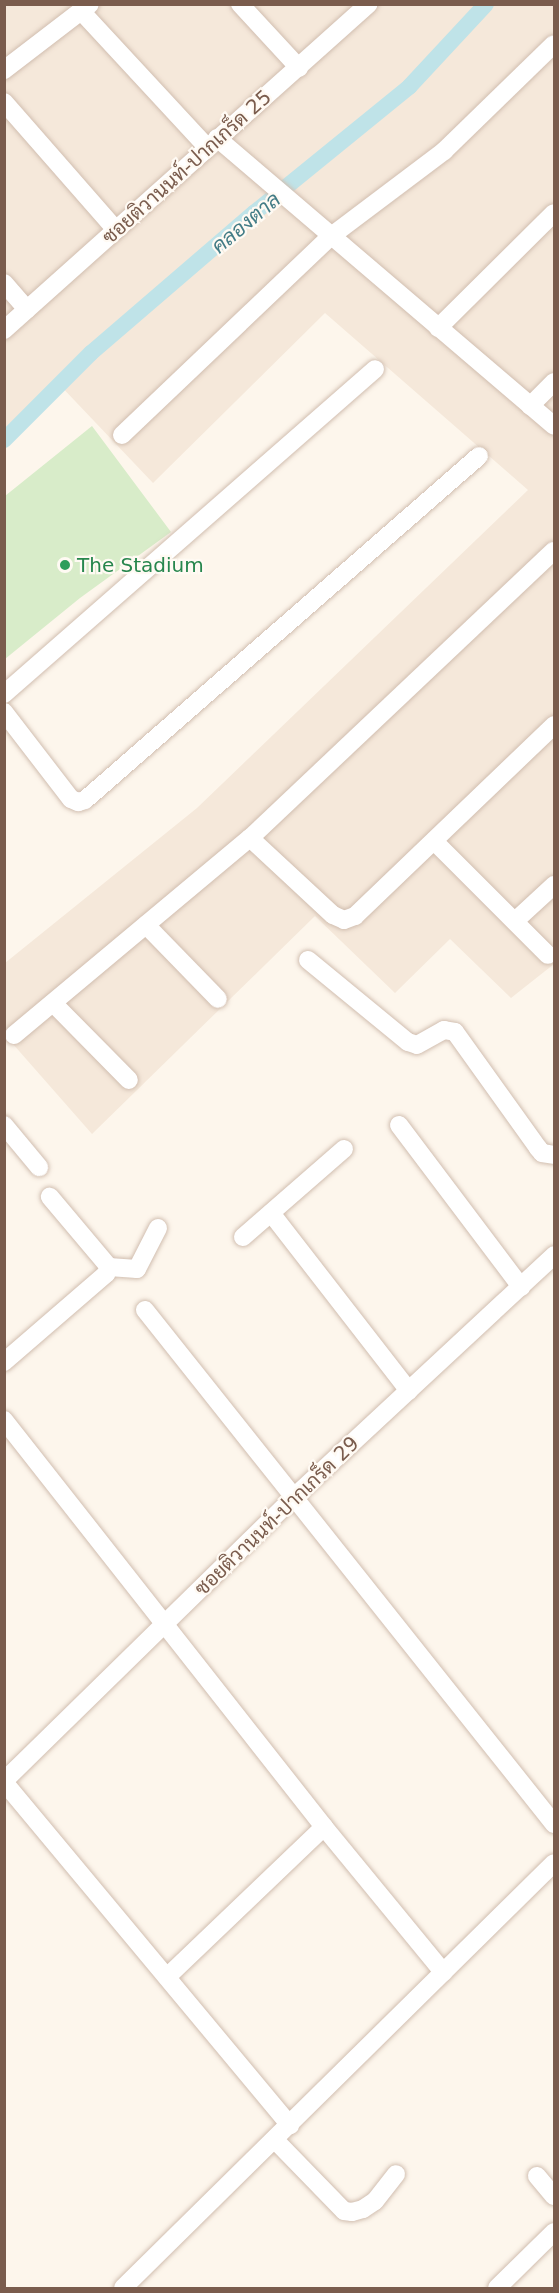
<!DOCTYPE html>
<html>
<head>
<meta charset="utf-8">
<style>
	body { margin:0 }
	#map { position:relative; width:559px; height:2293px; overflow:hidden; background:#fdf6ec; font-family:"DejaVu Sans",Sarabun,sans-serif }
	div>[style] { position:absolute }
	.residential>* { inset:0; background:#f5e8da }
	.green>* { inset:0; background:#d8ecc9 }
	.canal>* { height:16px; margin:-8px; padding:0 8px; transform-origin:8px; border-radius:8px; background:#bfe3e8 }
	.roads { filter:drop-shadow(0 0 2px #d1beb0) drop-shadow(0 0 2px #d1beb0) }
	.minor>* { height:18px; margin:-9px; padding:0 9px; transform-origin:9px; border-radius:9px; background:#fff }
	.dots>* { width:16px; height:16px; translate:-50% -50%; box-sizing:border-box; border:3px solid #fffaf3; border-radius:50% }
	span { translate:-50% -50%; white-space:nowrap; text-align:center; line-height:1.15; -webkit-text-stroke:4.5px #fffaf3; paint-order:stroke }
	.street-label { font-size:20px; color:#7a5c4d }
	.leisure-label { font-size:20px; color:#27864d }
	.left { translate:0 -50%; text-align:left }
	.water-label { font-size:21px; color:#437c86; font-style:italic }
	.frame { position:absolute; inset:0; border:6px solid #7a5c4d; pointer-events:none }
</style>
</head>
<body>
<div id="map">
	<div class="residential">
		<div style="clip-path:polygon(5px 5px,554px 5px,554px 964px,511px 998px,450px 939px,395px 993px,315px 916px,92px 1134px,5px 1035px,5px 963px,197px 808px,528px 490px,325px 313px,153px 483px,56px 381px,5px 428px)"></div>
	</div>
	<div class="green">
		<div style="clip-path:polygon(92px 426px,171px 532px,80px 598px,5px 659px,5px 496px)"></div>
	</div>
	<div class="canal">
		<div style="left:4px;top:440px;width:123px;rotate:-45deg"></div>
		<div style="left:91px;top:353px;width:215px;rotate:-40.7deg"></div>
		<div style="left:254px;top:213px;width:200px;rotate:-39.1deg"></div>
		<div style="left:409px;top:87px;width:113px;rotate:-47.1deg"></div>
	</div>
	<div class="roads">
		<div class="minor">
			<div style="left:240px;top:4px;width:87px;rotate:47.3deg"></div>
			<div style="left:81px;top:11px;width:185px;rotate:47.2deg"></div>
			<div style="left:4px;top:70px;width:108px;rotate:-37.5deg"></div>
			<div style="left:4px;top:102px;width:170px;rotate:48.8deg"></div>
			<div style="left:217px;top:138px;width:443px;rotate:40.5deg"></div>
			<div style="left:4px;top:283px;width:35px;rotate:49deg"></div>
			<div style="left:438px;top:328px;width:163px;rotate:-44.8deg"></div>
			<div style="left:4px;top:330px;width:489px;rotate:-41.8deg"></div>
			<div style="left:530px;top:406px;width:34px;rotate:-45deg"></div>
			<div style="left:122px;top:435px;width:287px;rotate:-43.6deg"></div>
			<div style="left:330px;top:237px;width:143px;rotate:-37deg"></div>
			<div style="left:444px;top:151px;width:153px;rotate:-44.2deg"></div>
			<div style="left:4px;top:694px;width:493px;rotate:-41.2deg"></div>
			<div style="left:4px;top:712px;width:110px;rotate:52.4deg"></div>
			<div style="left:71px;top:799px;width:8px;rotate:23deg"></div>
			<div style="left:78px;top:802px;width:7px;rotate:-16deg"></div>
			<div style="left:85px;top:800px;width:523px;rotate:-41.12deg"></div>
			<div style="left:250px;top:838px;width:113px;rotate:42.9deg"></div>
			<div style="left:333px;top:915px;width:12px;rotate:24deg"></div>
			<div style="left:344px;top:920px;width:12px;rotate:-20deg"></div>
			<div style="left:355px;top:916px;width:276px;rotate:-43.8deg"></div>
			<div style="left:434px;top:841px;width:161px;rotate:45deg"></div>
			<div style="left:515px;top:921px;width:53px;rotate:-42.7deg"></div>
			<div style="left:146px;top:925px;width:103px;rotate:45.8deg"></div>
			<div style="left:308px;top:960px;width:129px;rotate:39.4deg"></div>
			<div style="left:408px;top:1042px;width:9px;rotate:18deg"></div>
			<div style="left:417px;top:1045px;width:31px;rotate:-29deg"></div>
			<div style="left:444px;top:1030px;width:11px;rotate:10deg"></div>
			<div style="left:455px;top:1032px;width:143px;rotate:54.4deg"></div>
			<div style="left:538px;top:1148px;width:6px;rotate:51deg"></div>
			<div style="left:542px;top:1153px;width:12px;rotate:9deg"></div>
			<div style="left:53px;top:1003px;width:108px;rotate:45.4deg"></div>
			<div style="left:14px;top:1035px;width:307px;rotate:-39.9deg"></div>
			<div style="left:250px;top:838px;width:418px;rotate:-43.4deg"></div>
			<div style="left:4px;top:1125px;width:55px;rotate:50.2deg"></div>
			<div style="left:399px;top:1125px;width:203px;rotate:53deg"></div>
			<div style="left:271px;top:1213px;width:225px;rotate:52.2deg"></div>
			<div style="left:243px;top:1237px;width:134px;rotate:-41.1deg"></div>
			<div style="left:109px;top:1267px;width:28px;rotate:4deg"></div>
			<div style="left:137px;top:1269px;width:46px;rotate:-62.9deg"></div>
			<div style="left:145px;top:1310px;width:657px;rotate:51.49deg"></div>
			<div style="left:4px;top:1362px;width:135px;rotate:-40.8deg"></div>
			<div style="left:106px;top:1274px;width:8px;rotate:-67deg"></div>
			<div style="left:109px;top:1267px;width:92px;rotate:-130.1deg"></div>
			<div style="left:4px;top:1420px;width:518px;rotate:51.82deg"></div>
			<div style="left:324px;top:1827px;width:188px;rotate:50.6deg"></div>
			<div style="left:4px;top:1781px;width:406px;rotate:-44.4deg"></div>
			<div style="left:294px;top:1497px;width:355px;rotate:-42.9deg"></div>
			<div style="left:4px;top:1782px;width:447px;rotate:50.2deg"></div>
			<div style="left:167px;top:1977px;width:217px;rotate:-43.7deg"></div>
			<div style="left:275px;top:2140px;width:99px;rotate:45.8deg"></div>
			<div style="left:344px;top:2211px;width:8px;rotate:7deg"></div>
			<div style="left:352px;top:2212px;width:11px;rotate:-15deg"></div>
			<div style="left:363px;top:2209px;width:14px;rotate:-34deg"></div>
			<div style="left:375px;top:2201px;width:34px;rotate:-52deg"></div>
			<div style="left:537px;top:2176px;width:26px;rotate:50deg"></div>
			<div style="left:123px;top:2288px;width:605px;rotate:-44.6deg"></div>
			<div style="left:497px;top:2288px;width:80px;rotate:-44.5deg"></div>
		</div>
	</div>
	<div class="dots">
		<div style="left:65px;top:565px;background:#2e9e5b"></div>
	</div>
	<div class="street-label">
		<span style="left:187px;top:167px;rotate:-42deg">ซอยติวานนท์-ปากเกร็ด 25</span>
		<span style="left:277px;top:1516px;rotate:-44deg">ซอยติวานนท์-ปากเกร็ด 29</span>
	</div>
	<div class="leisure-label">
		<span class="left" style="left:77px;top:565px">The Stadium</span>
	</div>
	<div class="water-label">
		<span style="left:246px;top:223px;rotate:-40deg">คลองตาล</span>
	</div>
	<div class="frame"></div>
</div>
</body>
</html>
